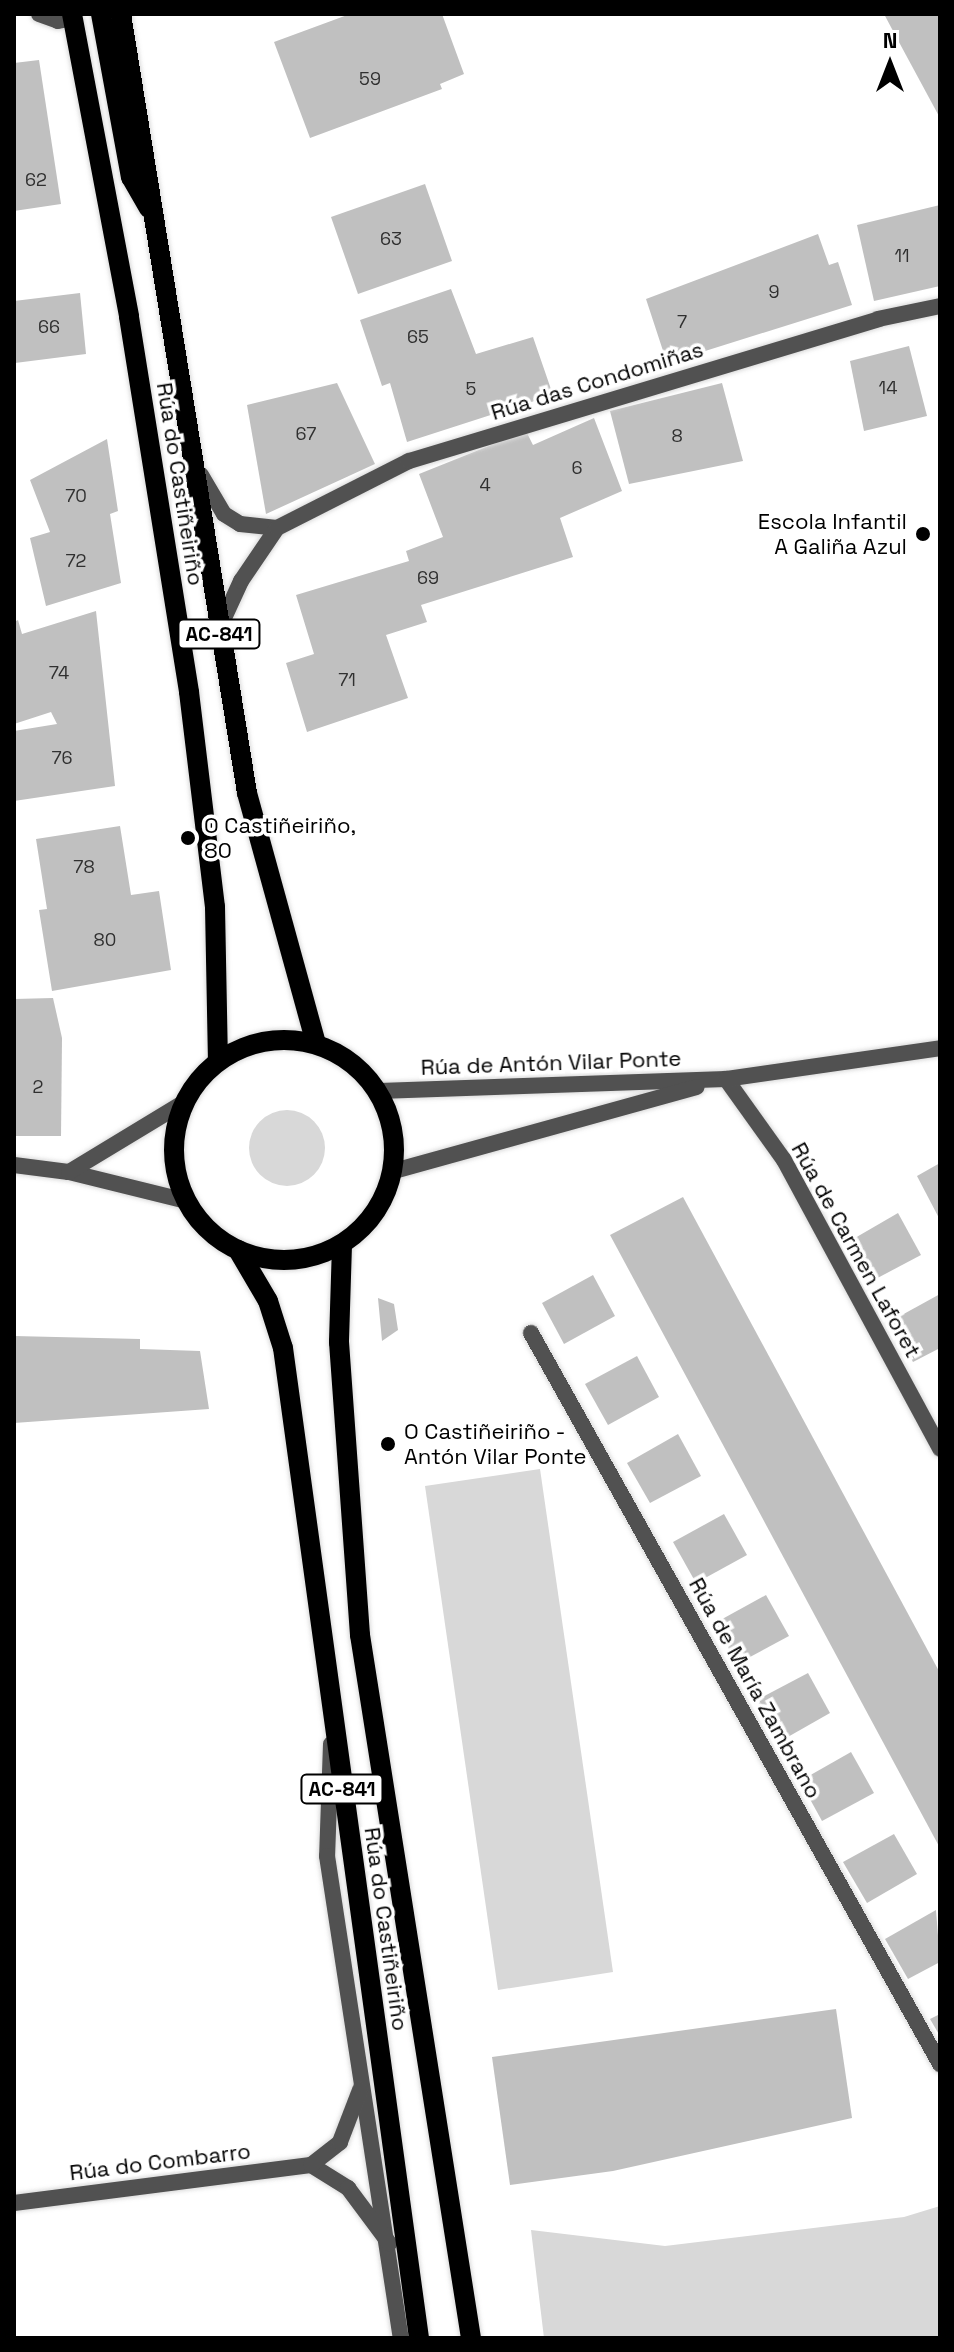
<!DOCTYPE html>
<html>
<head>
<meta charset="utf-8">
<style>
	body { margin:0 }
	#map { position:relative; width:954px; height:2352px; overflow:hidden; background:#fff; font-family:"Space Grotesk",sans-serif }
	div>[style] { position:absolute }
	.green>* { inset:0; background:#d8d8d8 }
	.round { border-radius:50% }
	.building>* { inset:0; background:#c0c0c0 }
	.roads { filter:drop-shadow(0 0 2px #dbdbdb) drop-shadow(0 0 2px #dbdbdb) }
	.lane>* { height:16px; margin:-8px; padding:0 8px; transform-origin:8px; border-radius:8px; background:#515151 }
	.street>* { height:16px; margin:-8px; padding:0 8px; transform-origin:8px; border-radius:8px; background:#515151 }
	.primary>* { height:20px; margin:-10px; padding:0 10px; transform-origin:10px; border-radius:10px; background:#000 }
	.primary>.ring { margin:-10px; padding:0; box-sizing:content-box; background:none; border:20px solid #000; border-radius:50% }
	.dots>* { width:22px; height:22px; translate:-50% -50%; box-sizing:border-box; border:4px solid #fff; border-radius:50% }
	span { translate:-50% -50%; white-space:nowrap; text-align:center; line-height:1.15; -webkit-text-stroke:7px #fff; paint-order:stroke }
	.number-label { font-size:18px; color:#303030 }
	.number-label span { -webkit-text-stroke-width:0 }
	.shield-label span { padding:2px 6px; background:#fff; border:2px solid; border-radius:6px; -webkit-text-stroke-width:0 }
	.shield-label { font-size:20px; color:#000; font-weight:700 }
	.street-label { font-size:22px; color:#000 }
	.poi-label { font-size:22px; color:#000 }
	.right { translate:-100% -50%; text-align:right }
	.left { translate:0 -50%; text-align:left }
	.frame { position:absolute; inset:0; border:16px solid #000; pointer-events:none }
	.north { position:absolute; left:850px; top:24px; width:80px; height:80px; -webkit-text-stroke:6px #fff; paint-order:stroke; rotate:0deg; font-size:22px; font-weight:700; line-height:32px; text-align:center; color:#000 }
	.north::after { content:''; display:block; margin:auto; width:28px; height:36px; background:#000; clip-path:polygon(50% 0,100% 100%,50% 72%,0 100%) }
</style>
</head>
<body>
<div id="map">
	<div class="green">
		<div class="round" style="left:249px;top:1110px;width:76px;height:76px"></div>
		<div style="clip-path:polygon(540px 1469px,613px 1972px,498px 1990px,425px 1486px)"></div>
		<div style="clip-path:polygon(940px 2206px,940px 2338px,544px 2338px,531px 2230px,665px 2246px,904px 2217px)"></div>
	</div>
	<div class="building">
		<div style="clip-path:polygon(350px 14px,442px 14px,464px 74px,440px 84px,442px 89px,310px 138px,274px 42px)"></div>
		<div style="clip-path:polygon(884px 14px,940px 14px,940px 118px,900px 44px)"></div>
		<div style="clip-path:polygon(39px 60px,61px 204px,14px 211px,14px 63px)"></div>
		<div style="clip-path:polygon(425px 184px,452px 261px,358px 294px,331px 217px)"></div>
		<div style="clip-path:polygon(940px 205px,940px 286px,874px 301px,857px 225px)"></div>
		<div style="clip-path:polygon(818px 234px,829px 265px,838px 262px,852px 305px,667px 363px,646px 299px)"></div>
		<div style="clip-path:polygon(451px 289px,476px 354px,533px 337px,553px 395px,407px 442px,390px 383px,382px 386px,360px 320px)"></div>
		<div style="clip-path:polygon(80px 293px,86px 354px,15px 363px,14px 301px)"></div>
		<div style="clip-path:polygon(909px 346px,927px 416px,864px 431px,850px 361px)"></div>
		<div style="clip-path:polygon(337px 383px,375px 464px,266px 514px,247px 405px)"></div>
		<div style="clip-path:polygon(722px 383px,743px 461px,629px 484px,610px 411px)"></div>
		<div style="clip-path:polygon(594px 418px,622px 491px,560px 518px,573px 557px,421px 605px,427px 622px,386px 635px,408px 698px,307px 732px,286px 663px,314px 654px,296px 595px,409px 561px,406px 551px,443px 537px,419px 474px,526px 431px,533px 445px)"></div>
		<div style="clip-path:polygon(107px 439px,118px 511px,110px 514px,121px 583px,46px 606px,30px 538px,50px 532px,30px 480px)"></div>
		<div style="clip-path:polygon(96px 611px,115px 786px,14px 801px,14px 731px,57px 724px,51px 712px,14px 724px,14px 622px,18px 620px,22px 634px)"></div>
		<div style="clip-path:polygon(120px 826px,131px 895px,159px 891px,171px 970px,52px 991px,39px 910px,47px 909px,36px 839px)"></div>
		<div style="clip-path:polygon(53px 998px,62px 1038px,61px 1136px,14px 1136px,14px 999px)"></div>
		<div style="clip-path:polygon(940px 1163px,940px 1220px,917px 1176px)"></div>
		<div style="clip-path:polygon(683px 1197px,940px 1673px,940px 1848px,610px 1235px)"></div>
		<div style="clip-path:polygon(898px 1213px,921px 1255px,870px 1282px,848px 1242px)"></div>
		<div style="clip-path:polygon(593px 1275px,615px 1316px,564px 1344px,542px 1303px)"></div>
		<div style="clip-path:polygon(940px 1294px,940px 1348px,913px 1362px,891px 1321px)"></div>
		<div style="clip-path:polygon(378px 1298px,394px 1304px,398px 1330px,382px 1341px)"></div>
		<div style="clip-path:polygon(14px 1336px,140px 1339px,140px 1349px,200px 1351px,209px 1409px,14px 1423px)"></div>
		<div style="clip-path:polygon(637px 1356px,659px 1397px,608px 1425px,585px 1384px)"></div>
		<div style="clip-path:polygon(678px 1434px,701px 1476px,650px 1503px,627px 1463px)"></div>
		<div style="clip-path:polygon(724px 1514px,747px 1555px,696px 1583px,673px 1542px)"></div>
		<div style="clip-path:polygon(766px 1595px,789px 1636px,737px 1664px,715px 1623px)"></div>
		<div style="clip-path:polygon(808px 1673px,830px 1713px,779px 1742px,757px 1700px)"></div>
		<div style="clip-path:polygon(851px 1752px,874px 1793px,822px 1821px,800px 1781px)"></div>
		<div style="clip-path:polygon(894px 1834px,917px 1874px,867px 1903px,843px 1862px)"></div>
		<div style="clip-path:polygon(936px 1910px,940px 1962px,908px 1979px,885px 1939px)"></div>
		<div style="clip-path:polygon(836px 2009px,852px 2118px,613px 2171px,510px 2185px,492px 2057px)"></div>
		<div style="clip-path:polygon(940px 2014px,940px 2036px,930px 2019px)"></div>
	</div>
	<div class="roads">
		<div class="lane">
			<div style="left:331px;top:1744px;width:112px;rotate:92deg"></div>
			<div style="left:327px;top:1856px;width:488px;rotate:81.3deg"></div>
		</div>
		<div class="street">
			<div style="left:39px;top:14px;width:20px;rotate:20deg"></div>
			<div style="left:58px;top:21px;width:15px;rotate:-11deg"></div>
			<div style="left:201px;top:475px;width:45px;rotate:59.5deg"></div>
			<div style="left:224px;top:514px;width:19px;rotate:32deg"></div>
			<div style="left:240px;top:524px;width:37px;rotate:6deg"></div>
			<div style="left:219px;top:629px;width:53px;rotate:-65.4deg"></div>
			<div style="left:241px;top:581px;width:64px;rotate:-55.8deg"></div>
			<div style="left:277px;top:528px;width:148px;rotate:-26.9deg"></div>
			<div style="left:409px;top:461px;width:490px;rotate:-16.8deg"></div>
			<div style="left:878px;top:319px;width:63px;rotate:-11.8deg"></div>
			<div style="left:726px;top:1079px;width:100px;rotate:54.4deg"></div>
			<div style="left:784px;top:1160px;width:328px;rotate:61.6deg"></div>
			<div style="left:379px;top:1091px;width:347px;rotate:-2deg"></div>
			<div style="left:726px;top:1079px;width:216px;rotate:-8.2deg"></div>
			<div style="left:14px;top:1165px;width:55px;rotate:7.3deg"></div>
			<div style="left:69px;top:1172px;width:121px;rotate:13.9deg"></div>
			<div style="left:394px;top:1171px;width:314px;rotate:-15.5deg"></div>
			<div style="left:69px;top:1172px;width:133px;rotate:-31.2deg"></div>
			<div style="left:531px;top:1333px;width:838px;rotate:60.77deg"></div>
			<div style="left:311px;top:2165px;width:44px;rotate:31.9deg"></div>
			<div style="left:348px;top:2188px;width:69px;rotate:53.3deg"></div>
			<div style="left:14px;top:2203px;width:299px;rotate:-7.3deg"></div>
			<div style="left:311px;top:2165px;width:37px;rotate:-38deg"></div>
			<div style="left:340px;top:2142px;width:56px;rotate:-69deg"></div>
		</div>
		<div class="primary">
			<div style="left:72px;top:14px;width:308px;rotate:79.3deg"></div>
			<div style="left:129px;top:317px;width:380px;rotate:80.9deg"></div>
			<div style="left:189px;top:692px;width:217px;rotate:83.1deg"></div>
			<div style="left:215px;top:907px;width:153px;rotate:88.9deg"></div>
			<div style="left:101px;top:14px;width:166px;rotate:79.6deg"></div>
			<div style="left:131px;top:177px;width:36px;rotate:60deg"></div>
			<div style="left:121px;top:14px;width:789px;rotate:80.81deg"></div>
			<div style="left:247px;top:793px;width:259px;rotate:74.6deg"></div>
			<div class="ring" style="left:174px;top:1040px;width:200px;height:200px"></div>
			<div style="left:342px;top:1245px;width:97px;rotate:91.8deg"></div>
			<div style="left:339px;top:1342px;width:294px;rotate:85.9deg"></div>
			<div style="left:360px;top:1635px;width:712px;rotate:81.03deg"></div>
			<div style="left:238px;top:1250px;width:59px;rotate:59.5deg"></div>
			<div style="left:268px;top:1301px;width:49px;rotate:72.3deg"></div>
			<div style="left:283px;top:1348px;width:999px;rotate:82.18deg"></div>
		</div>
	</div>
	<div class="dots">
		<div style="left:923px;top:534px;background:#000"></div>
		<div style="left:188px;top:838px;background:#000"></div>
		<div style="left:388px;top:1444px;background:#000"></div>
	</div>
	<div class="number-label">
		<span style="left:370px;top:79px">59</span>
		<span style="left:36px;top:180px">62</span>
		<span style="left:391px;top:239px">63</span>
		<span style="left:902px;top:256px">11</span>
		<span style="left:774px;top:292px">9</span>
		<span style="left:682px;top:322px">7</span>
		<span style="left:49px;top:327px">66</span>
		<span style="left:418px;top:337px">65</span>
		<span style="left:888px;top:388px">14</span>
		<span style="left:471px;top:389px">5</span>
		<span style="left:306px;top:434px">67</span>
		<span style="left:677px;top:436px">8</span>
		<span style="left:577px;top:468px">6</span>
		<span style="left:485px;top:485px">4</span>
		<span style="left:76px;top:496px">70</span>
		<span style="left:76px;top:561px">72</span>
		<span style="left:428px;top:578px">69</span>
		<span style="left:59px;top:673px">74</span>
		<span style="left:347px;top:680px">71</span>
		<span style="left:62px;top:758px">76</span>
		<span style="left:84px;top:867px">78</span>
		<span style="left:105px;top:940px">80</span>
		<span style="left:38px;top:1087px">2</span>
	</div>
	<div class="shield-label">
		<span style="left:219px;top:634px">AC-841</span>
		<span style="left:342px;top:1789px">AC-841</span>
	</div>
	<div class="street-label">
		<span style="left:597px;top:381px;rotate:-17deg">Rúa das Condomiñas</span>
		<span style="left:180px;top:484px;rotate:81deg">Rúa do Castiñeiriño</span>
		<span style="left:551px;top:1063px;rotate:-2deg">Rúa de Antón Vilar Ponte</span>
		<span style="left:856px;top:1250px;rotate:61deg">Rúa de Carmen Laforet</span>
		<span style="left:755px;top:1688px;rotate:61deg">Rúa de María Zambrano</span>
		<span style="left:386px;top:1929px;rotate:82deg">Rúa do Castiñeiriño</span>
		<span style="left:160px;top:2162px;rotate:-7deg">Rúa do Combarro</span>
	</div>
	<div class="poi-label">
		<span class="right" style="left:907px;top:534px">Escola Infantil<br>A Galiña Azul</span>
		<span class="left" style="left:204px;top:838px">O Castiñeiriño,<br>80</span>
		<span class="left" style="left:404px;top:1444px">O Castiñeiriño -<br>Antón Vilar Ponte</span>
	</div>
	<div class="frame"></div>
	<div class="north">N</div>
</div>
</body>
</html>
